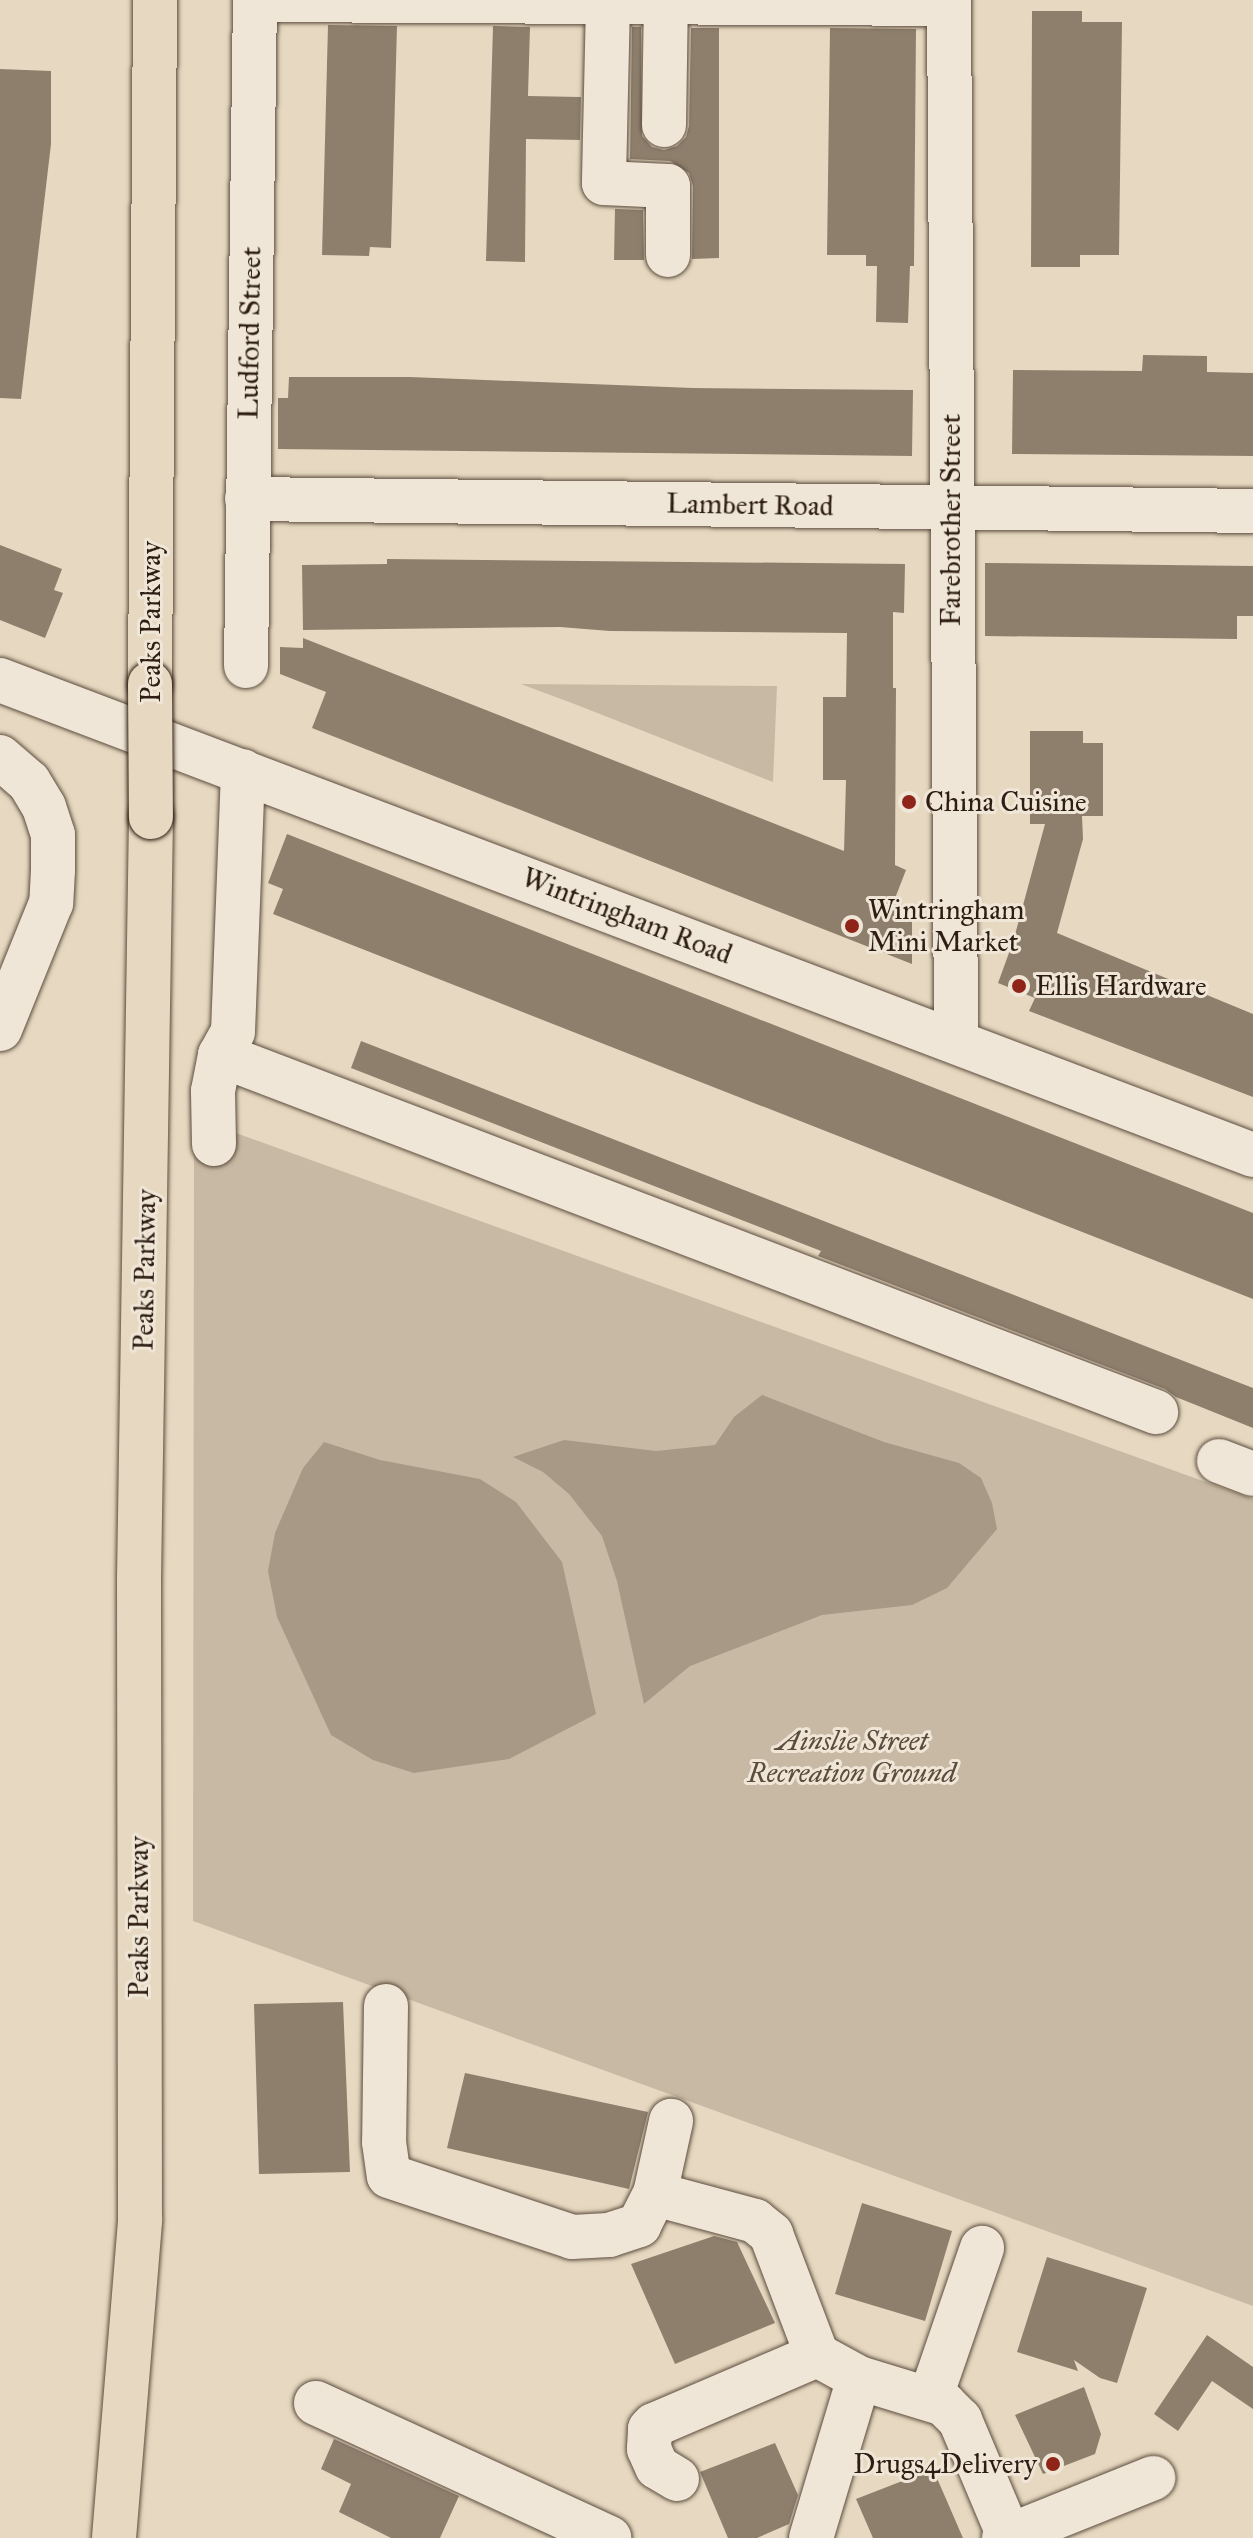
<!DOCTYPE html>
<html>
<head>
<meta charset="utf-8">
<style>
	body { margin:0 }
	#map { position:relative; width:1253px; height:2538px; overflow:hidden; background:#e7d9c1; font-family:"IM FELL Great Primer",serif }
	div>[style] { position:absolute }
	.green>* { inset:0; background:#c7b9a3 }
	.water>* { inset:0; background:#a89986 }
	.building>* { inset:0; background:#8e7f6d }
	.roads { filter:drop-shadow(0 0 2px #5c4c3e) drop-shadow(0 0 2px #5c4c3e) }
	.minor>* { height:44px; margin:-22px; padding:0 22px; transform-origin:22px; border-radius:22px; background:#efe6d7 }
	.highway>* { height:44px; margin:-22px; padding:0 22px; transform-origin:22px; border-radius:22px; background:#e7d9c1 }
	.bridges { filter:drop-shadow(0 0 2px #2d1d12) drop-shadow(0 0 2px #2d1d12) }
	.highway-bridge>* { height:44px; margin:-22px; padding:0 22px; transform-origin:22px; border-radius:22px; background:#e7d9c1 }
	.dots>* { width:22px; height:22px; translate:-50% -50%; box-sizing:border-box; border:4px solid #efe6d7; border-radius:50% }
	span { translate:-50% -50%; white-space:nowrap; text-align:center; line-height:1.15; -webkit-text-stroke:6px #efe6d7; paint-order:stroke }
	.street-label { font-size:28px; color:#2d1d12 }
	.poi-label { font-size:28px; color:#2d1d12 }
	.left { translate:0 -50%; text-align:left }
	.right { translate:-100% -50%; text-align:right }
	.park-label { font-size:28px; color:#5b4c3e; font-style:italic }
</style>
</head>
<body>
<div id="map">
	<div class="green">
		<div style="clip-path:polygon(521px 684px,777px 686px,773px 782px,577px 705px)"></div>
		<div style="clip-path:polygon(194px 1118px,1253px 1499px,1253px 2306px,193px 1921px)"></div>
	</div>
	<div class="water">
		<div style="clip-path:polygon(762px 1395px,884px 1442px,959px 1463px,981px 1478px,992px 1503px,997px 1529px,947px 1588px,912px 1605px,822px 1615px,690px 1666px,644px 1704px,617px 1581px,602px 1536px,569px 1494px,543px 1472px,513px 1457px,564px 1440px,656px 1451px,715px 1445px,734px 1417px)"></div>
		<div style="clip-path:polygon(324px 1442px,380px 1460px,480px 1479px,516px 1502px,562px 1562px,596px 1714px,509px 1759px,414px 1773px,373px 1760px,331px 1735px,277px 1617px,268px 1571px,275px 1533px,303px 1468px)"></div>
	</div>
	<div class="building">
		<div style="clip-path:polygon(1032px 11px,1082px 11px,1082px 22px,1122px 22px,1119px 255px,1080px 255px,1080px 267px,1031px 267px)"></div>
		<div style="clip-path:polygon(328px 25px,397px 26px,391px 248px,370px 247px,369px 256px,322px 255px)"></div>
		<div style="clip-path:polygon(493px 26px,530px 27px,528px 96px,581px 97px,580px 140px,526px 139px,525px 262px,486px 261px)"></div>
		<div style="clip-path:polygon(632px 27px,641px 27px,642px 136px,652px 147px,664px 150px,677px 146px,686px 137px,689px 126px,691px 28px,719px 28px,719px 258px,692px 259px,693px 186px,689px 173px,670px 161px,630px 159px)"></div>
		<div style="clip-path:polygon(830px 28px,916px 29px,914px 266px,910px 266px,908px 323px,876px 322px,877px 266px,866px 266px,866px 255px,827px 255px)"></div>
		<div style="clip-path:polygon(0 69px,51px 71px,51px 144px,21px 399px,0 398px)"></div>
		<div style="clip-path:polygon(615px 209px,643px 210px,644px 260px,614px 260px)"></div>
		<div style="clip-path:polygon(1143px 355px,1207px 356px,1207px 372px,1253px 373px,1253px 456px,1012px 454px,1013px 370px,1142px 371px)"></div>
		<div style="clip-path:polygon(289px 377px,410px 377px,693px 388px,913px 390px,912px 456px,278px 449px,278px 398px,288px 398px)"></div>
		<div style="clip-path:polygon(0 545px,62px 569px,54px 590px,63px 593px,45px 638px,0 620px)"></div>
		<div style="clip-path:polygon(387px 559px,905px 564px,904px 613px,893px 612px,893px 688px,896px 688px,895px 865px,906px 870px,894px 901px,902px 905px,900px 911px,912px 916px,912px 964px,312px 728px,326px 692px,280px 674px,280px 647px,303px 648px,303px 638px,844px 851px,846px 780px,823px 780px,823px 697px,846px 697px,847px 633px,610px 631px,560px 627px,303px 630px,302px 565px,387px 564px)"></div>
		<div style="clip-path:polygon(985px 563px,1253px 566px,1253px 616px,1237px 616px,1237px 639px,985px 636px)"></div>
		<div style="clip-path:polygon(1030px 731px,1083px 731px,1083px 743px,1103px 743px,1103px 816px,1082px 816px,1083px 839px,1057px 933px,1253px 1014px,1253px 1097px,1029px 1011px,1035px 998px,998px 983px,1013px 942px,1045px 824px,1030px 824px)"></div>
		<div style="clip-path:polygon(287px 834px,1253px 1213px,1253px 1299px,273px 914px,283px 889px,268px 883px)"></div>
		<div style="clip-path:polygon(361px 1041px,1253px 1388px,1253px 1428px,1176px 1397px,1165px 1389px,818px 1256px,821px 1251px,351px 1068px)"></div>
		<div style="clip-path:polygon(343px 2002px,350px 2172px,259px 2174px,254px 2004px)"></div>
		<div style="clip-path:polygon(465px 2073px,648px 2112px,629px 2189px,447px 2148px)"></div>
		<div style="clip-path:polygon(862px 2203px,952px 2231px,925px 2321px,835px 2294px)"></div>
		<div style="clip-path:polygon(714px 2236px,737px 2242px,775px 2323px,675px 2364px,631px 2264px)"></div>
		<div style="clip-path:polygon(1047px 2257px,1147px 2288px,1117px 2383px,1100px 2378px,1074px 2360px,1078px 2371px,1017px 2352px)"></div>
		<div style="clip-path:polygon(1207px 2335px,1253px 2367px,1253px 2409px,1212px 2381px,1178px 2431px,1154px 2414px)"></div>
		<div style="clip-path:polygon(1084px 2387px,1101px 2434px,1095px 2454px,1043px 2474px,1015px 2415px)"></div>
		<div style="clip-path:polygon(334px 2439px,459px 2496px,440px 2538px,391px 2538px,339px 2512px,351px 2484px,321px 2469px)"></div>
		<div style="clip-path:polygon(775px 2443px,798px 2495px,789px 2524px,757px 2538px,728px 2538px,700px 2472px)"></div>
		<div style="clip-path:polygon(933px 2469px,963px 2538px,873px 2538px,856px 2499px)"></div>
	</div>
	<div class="roads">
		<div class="minor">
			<div style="left:263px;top:0;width:686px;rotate:0.33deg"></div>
			<div style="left:949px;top:0;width:1040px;rotate:89.61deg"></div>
			<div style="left:608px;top:3px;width:180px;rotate:91.3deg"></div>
			<div style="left:604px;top:183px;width:64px;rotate:2.7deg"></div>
			<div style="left:668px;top:186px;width:69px;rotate:90deg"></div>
			<div style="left:664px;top:125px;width:122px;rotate:-89.1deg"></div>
			<div style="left:247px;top:499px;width:1006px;rotate:0.68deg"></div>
			<div style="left:246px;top:666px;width:666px;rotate:-89.23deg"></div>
			<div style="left:0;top:680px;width:1340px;rotate:20.76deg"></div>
			<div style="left:0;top:757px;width:38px;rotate:41deg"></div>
			<div style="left:29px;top:782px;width:29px;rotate:59deg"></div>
			<div style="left:44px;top:807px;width:29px;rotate:72deg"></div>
			<div style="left:53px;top:835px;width:35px;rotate:90deg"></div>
			<div style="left:53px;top:870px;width:33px;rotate:93deg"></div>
			<div style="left:51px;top:903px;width:136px;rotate:112deg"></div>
			<div style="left:220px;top:1055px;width:1002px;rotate:20.88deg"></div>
			<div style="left:214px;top:1144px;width:53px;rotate:-91.1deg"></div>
			<div style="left:213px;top:1091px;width:37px;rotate:-79deg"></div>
			<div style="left:220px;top:1055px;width:26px;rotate:-61deg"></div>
			<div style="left:233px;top:1032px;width:261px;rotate:-87.8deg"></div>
			<div style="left:1219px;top:1461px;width:36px;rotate:21deg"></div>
			<div style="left:386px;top:2006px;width:136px;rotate:90.8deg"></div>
			<div style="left:384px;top:2142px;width:34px;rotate:82deg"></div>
			<div style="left:389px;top:2176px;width:193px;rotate:18.4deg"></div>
			<div style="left:572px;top:2237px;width:37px;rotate:-3deg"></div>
			<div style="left:609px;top:2235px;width:32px;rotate:-18deg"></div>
			<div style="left:639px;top:2225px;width:35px;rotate:-63deg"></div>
			<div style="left:655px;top:2194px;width:75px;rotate:-77.6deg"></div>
			<div style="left:655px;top:2194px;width:104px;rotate:15.1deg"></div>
			<div style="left:755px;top:2221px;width:21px;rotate:39deg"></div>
			<div style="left:771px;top:2234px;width:129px;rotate:69.2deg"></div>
			<div style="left:817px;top:2355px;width:48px;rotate:28.7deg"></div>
			<div style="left:859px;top:2378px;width:167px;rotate:106.7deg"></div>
			<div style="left:859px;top:2378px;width:89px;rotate:17deg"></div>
			<div style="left:944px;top:2404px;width:23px;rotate:45deg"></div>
			<div style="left:960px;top:2420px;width:126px;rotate:67.1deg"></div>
			<div style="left:930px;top:2399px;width:160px;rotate:-71deg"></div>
			<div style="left:316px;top:2403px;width:323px;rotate:24.7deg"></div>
			<div style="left:677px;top:2479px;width:23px;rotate:-149deg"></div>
			<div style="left:657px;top:2467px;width:20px;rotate:-114deg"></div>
			<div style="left:649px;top:2449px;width:20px;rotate:-87deg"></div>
			<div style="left:650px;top:2429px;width:6px;rotate:-45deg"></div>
			<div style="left:654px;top:2425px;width:177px;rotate:-23.2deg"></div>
			<div style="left:1004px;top:2538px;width:161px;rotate:-21.9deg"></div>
		</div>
		<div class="highway">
			<div style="left:150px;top:684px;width:684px;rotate:-89.58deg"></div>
			<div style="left:114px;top:2538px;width:319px;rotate:-85.3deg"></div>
			<div style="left:140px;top:2220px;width:640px;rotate:-90.09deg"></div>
			<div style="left:139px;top:1580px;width:763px;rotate:-89.1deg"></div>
		</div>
	</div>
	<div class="bridges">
		<div class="highway-bridge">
			<div style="left:150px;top:684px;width:133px;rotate:89.6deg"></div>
		</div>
	</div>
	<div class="dots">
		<div style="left:909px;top:802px;background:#8f2418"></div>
		<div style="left:852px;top:926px;background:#8f2418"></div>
		<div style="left:1019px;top:986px;background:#8f2418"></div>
		<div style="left:1053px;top:2464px;background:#8f2418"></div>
	</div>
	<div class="street-label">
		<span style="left:250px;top:333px;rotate:-89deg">Ludford Street</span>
		<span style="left:750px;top:505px;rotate:1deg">Lambert Road</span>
		<span style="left:951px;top:520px;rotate:-90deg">Farebrother Street</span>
		<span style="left:151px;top:622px;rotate:-90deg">Peaks Parkway</span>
		<span style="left:627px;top:916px;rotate:21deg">Wintringham Road</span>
		<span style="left:145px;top:1270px;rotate:-89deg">Peaks Parkway</span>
		<span style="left:139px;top:1917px;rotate:-90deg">Peaks Parkway</span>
	</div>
	<div class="poi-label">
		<span class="left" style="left:925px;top:802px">China Cuisine</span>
		<span class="left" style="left:868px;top:926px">Wintringham<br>Mini Market</span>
		<span class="left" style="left:1035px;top:986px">Ellis Hardware</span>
		<span class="right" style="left:1037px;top:2464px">Drugs4Delivery</span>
	</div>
	<div class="park-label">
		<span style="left:852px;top:1757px">Ainslie Street<br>Recreation Ground</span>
	</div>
</div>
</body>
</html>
